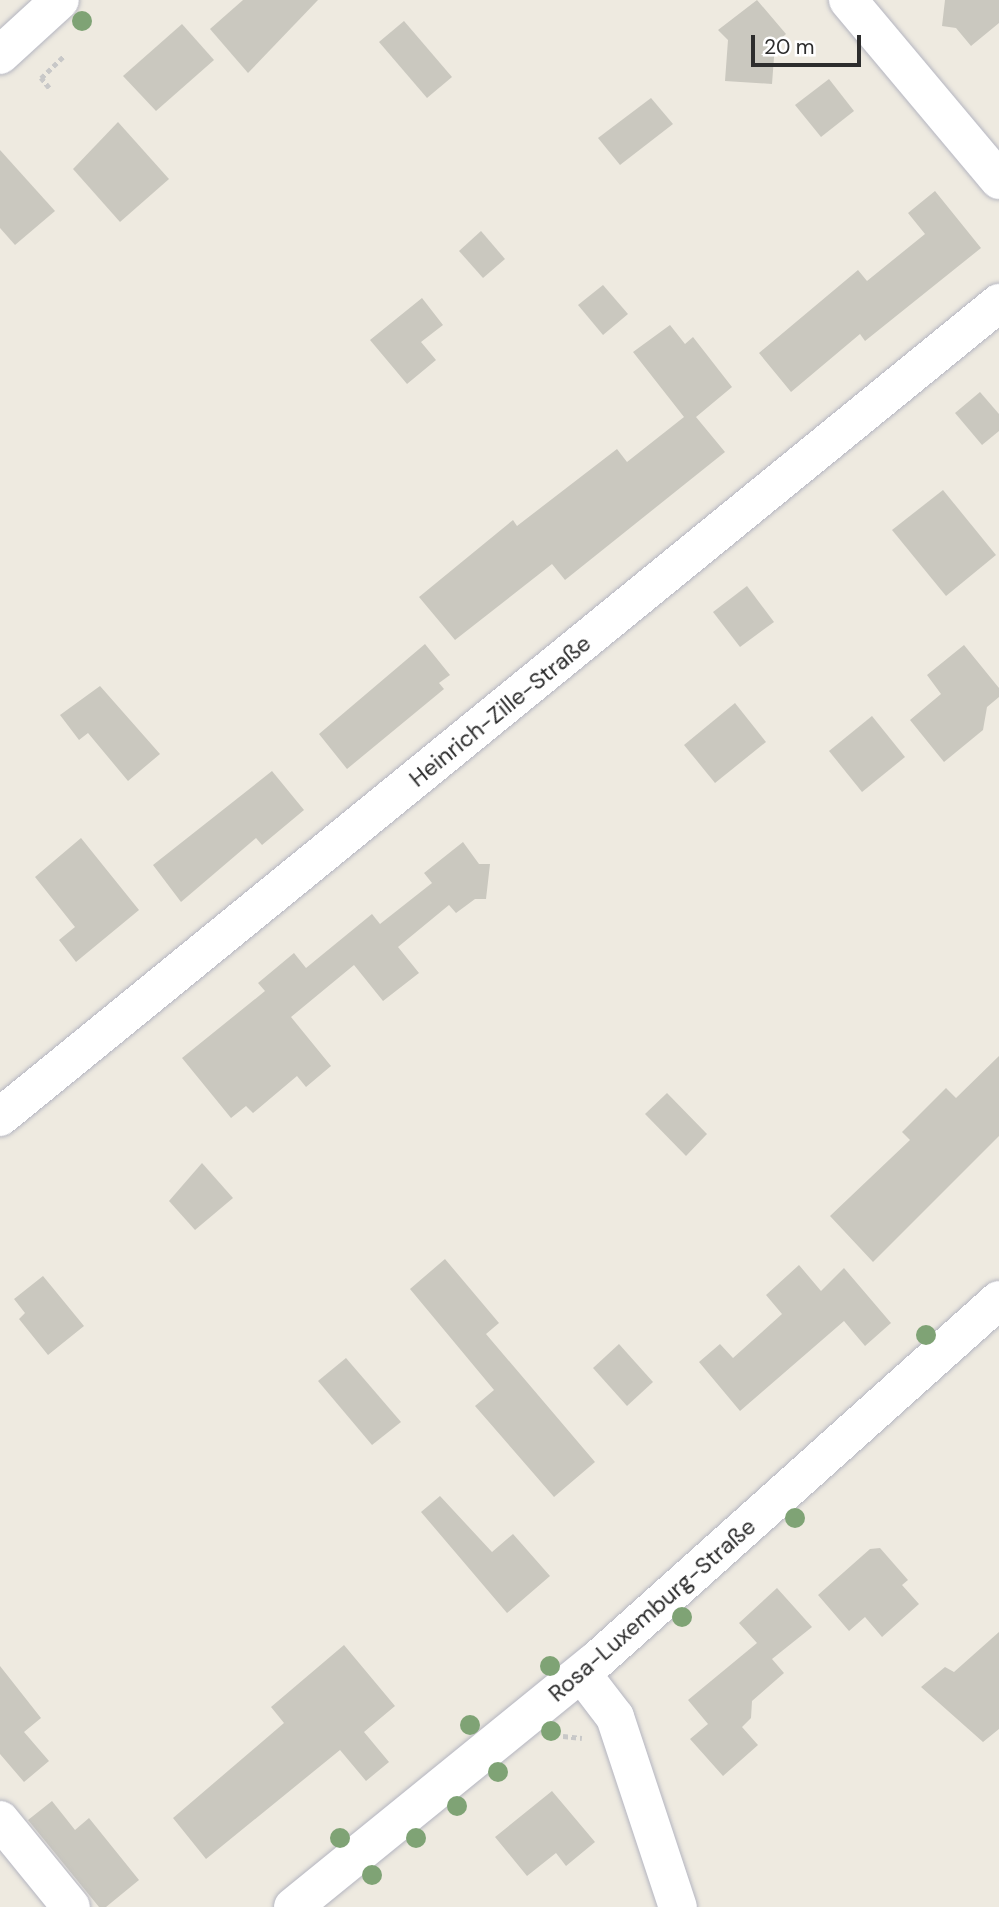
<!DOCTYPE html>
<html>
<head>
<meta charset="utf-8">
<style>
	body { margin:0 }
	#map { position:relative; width:999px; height:1907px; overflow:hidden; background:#eeeae0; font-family:"DM Sans",sans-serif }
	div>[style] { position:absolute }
	.building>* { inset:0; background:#cac8bf }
	.path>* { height:4.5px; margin-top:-2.25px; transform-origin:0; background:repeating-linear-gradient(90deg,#c8c8c8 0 5px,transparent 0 8.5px) }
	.roads { filter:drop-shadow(0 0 2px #b4b5c0) drop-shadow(0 0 2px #b4b5c0) }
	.street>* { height:38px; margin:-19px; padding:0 19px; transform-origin:19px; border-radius:19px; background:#fff }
	.secondary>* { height:38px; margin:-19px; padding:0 19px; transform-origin:19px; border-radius:19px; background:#fff }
	.trees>* { width:20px; height:20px; margin:-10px; border-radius:50%; background:#7fa375 }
	span { translate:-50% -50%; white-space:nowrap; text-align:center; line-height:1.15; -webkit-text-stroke:5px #fff; paint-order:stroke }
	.street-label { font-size:23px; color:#2d2d2d }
	.scale { position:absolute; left:751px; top:35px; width:110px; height:32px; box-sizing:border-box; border:4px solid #2d2d2d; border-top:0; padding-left:9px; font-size:21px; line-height:24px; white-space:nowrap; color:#2d2d2d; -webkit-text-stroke:5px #fff; paint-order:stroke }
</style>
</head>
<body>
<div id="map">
	<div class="building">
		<div style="clip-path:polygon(243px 0,318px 0,248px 73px,210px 29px)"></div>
		<div style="clip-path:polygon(757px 0,786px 34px,775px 44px,772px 84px,725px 81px,728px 40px,718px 30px)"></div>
		<div style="clip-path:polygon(945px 0,999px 0,999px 23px,971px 46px,956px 28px,942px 26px)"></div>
		<div style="clip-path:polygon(404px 21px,452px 77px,427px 98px,379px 42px)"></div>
		<div style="clip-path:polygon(182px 24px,214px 60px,156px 111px,123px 76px)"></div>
		<div style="clip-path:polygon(829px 79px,854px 111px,821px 137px,795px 105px)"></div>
		<div style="clip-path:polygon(651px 98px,673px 124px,620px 165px,598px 138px)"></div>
		<div style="clip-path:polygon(118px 122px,169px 179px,120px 222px,73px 169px)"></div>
		<div style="clip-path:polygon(0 150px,55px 211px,15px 245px,0 228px)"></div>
		<div style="clip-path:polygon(935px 191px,981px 248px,865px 341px,860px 334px,791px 392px,759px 353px,858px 270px,867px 281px,925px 234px,908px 213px)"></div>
		<div style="clip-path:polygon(481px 231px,505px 259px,483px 278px,459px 251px)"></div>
		<div style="clip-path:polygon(603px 285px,628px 314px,603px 335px,578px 305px)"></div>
		<div style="clip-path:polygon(422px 298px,443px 325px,421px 342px,436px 360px,407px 384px,370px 340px)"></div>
		<div style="clip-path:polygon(670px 325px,685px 344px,693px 337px,732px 387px,696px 417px,725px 452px,565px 580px,552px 564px,455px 640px,419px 597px,513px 520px,517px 526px,617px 449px,627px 462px,684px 417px,633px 352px)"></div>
		<div style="clip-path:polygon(980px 392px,999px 414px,999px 431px,982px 445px,955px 413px)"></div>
		<div style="clip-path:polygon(943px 490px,996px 555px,946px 596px,892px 530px)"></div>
		<div style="clip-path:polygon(747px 586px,774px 622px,740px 647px,713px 612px)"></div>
		<div style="clip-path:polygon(425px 644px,450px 675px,439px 683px,444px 689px,347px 769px,319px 734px)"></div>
		<div style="clip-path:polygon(964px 645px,999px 688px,999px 697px,987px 707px,983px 730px,944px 762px,910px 720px,941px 694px,927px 675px)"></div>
		<div style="clip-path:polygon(100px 686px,160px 754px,128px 781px,88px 733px,79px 740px,60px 715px)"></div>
		<div style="clip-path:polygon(735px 703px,766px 742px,715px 783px,684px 745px)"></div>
		<div style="clip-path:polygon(872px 716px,905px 757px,862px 792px,829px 751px)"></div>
		<div style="clip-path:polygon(272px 771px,304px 810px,262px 845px,256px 838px,181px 902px,153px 865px)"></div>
		<div style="clip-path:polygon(81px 838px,139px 910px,76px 962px,59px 940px,75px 927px,35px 877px)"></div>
		<div style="clip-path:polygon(463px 842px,479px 864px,490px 864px,486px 899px,475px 899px,456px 913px,449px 905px,398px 947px,419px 973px,383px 1001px,354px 965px,291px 1017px,331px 1066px,306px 1087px,297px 1076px,253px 1113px,246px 1106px,231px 1118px,182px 1058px,265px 991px,258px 983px,294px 953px,306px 968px,372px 914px,380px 924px,432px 883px,424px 873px)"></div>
		<div style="clip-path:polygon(999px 1056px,999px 1136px,873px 1262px,830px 1216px,910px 1140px,902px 1132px,946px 1088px,956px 1098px)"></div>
		<div style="clip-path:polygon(667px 1093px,707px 1134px,686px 1156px,645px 1114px)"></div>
		<div style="clip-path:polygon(202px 1163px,233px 1198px,195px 1230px,169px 1201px)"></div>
		<div style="clip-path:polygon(445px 1259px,499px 1323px,486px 1334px,595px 1462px,554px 1497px,475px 1406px,494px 1390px,410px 1289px)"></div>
		<div style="clip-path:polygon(799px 1265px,821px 1291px,844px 1268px,891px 1323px,865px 1346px,844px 1321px,740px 1411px,699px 1362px,720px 1344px,733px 1358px,782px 1314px,766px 1295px)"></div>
		<div style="clip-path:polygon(43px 1276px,84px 1326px,48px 1355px,19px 1319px,25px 1313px,14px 1299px)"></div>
		<div style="clip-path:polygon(619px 1344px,653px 1382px,627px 1406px,593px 1368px)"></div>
		<div style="clip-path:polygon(346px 1358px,401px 1422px,372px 1445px,318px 1381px)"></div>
		<div style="clip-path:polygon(440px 1496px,492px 1552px,513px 1534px,550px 1576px,507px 1613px,421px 1512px)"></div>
		<div style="clip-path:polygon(880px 1548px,908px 1580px,902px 1585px,919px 1604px,882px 1637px,865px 1617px,849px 1631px,818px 1595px,870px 1549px)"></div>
		<div style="clip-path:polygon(777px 1588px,812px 1627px,772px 1659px,784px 1673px,752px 1701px,751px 1718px,742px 1727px,758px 1745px,723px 1776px,690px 1739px,708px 1724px,688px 1700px,757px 1643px,739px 1623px)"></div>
		<div style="clip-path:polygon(999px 1632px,999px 1729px,983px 1742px,921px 1687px,945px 1667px,954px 1672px)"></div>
		<div style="clip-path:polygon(344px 1645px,395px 1706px,364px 1732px,389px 1762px,366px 1781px,340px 1750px,206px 1859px,173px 1818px,284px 1723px,271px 1707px)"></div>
		<div style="clip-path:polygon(0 1666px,41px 1718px,24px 1732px,49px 1761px,24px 1782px,0 1754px)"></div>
		<div style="clip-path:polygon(552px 1791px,595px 1842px,566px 1866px,556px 1853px,527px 1876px,495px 1837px)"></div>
		<div style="clip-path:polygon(52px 1801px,75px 1830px,89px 1818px,139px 1880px,106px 1907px,99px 1907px,28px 1820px)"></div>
	</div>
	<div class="path">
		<div style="left:49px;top:88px;width:13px;rotate:-129deg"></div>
		<div style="left:41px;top:78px;width:33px;rotate:-44deg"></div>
		<div style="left:563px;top:1736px;width:19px;rotate:6deg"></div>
	</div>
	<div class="roads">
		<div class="street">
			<div style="left:848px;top:0;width:235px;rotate:50deg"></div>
			<div style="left:0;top:55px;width:81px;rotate:-42.5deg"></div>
			<div style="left:0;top:1117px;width:1289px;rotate:-39.17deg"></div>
			<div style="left:582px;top:1674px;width:54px;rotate:52.5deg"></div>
			<div style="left:615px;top:1717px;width:200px;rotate:71.7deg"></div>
			<div style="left:0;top:1820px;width:112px;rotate:50.8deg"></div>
		</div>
		<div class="secondary">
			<div style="left:293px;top:1907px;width:390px;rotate:-39.1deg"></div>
			<div style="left:596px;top:1661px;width:541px;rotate:-41.85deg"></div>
		</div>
	</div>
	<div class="trees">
		<div style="left:82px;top:21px"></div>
		<div style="left:926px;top:1335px"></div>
		<div style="left:795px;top:1518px"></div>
		<div style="left:682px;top:1617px"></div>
		<div style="left:550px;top:1666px"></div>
		<div style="left:470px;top:1725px"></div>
		<div style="left:551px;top:1731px"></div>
		<div style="left:498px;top:1772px"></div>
		<div style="left:457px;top:1806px"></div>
		<div style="left:340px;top:1838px"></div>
		<div style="left:416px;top:1838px"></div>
		<div style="left:372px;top:1875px"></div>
	</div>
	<div class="street-label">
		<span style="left:500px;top:711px;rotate:-39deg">Heinrich-Zille-Straße</span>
		<span style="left:652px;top:1610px;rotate:-41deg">Rosa-Luxemburg-Straße</span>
	</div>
	<div class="scale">20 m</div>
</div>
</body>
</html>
